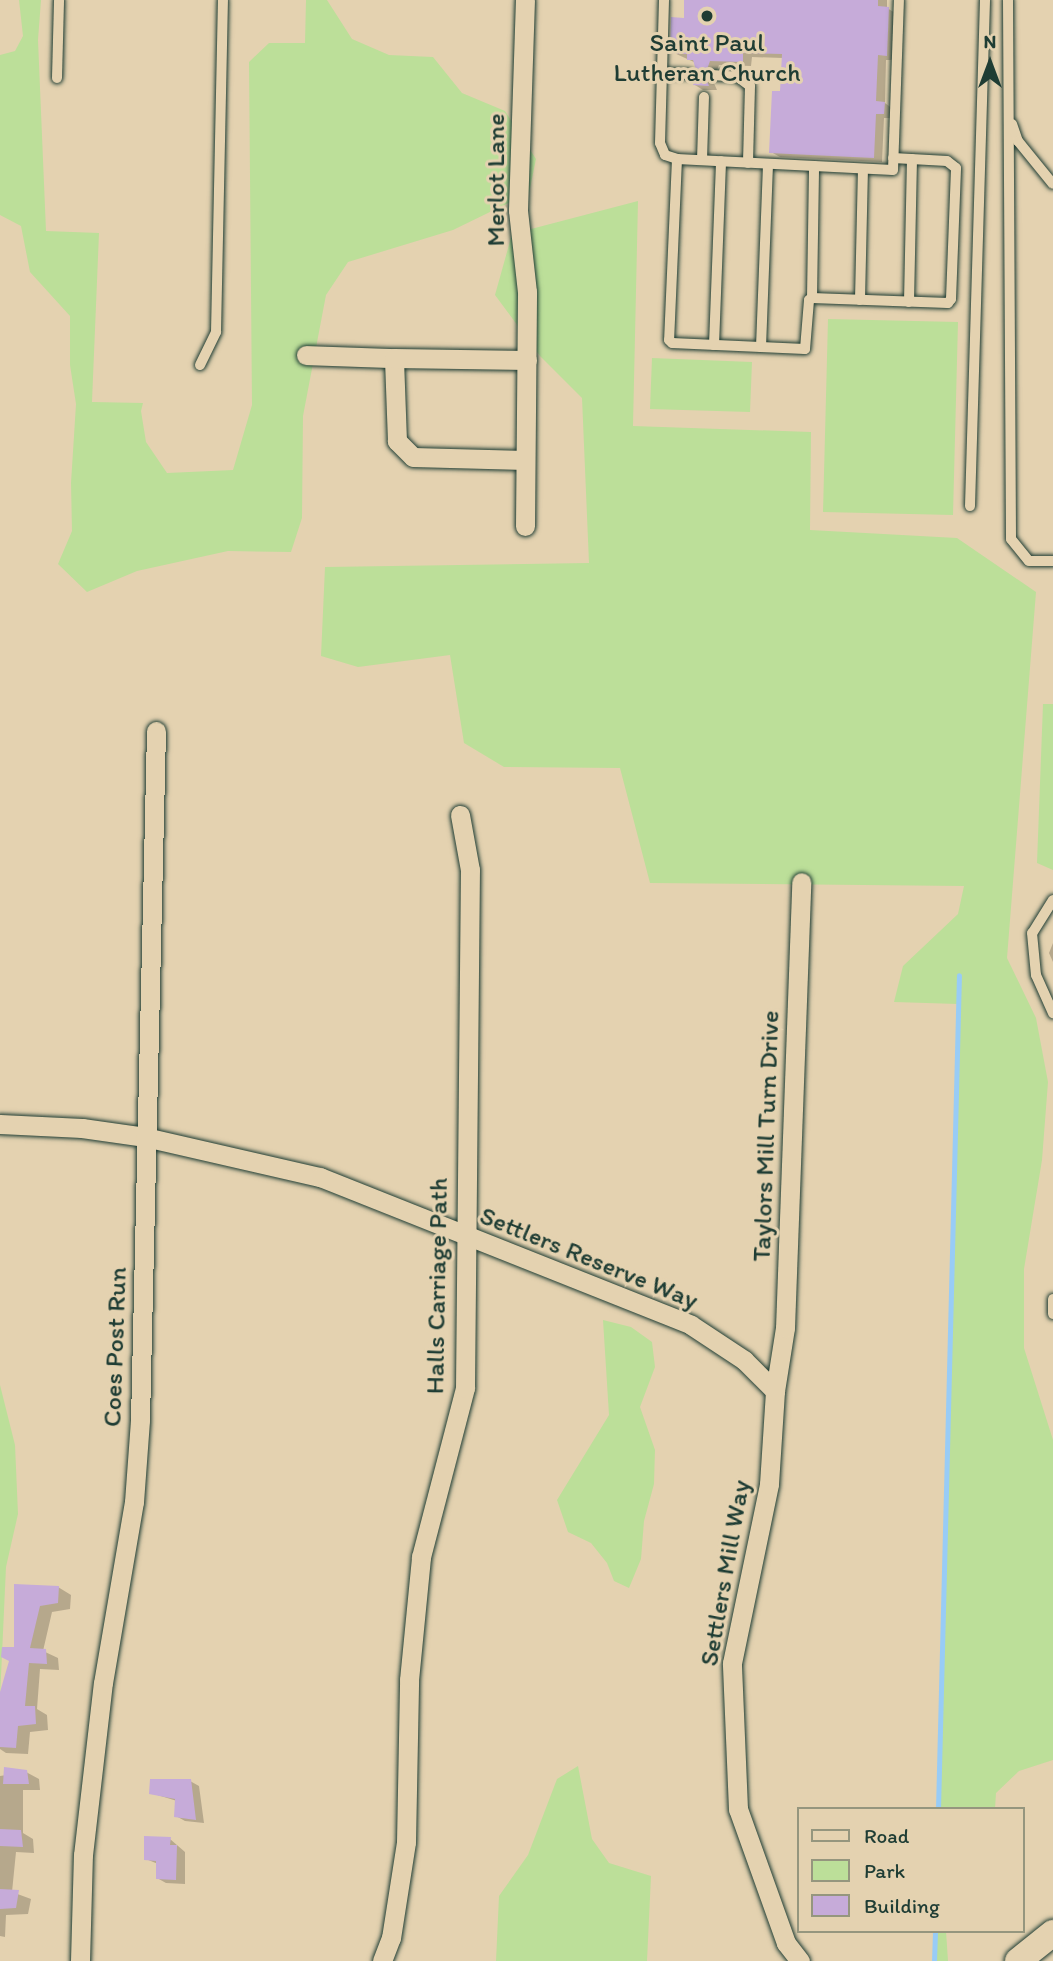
<!DOCTYPE html>
<html>
<head>
<meta charset="utf-8">
<style>
	body { margin:0 }
	#map { position:relative; width:1053px; height:1961px; overflow:hidden; background:#e4d2b0; font-family:Itim,sans-serif }
	div>[style] { position:absolute }
	.green>* { inset:0; background:#bcdf99 }
	.shadow>* { inset:0; background:#0003 }
	.stream>* { height:5px; margin:-2.5px; padding:0 2.5px; transform-origin:2.5px; border-radius:2.5px; background:#98ccf6 }
	.building>* { inset:0; background:#c6abd9 }
	.roads { filter:drop-shadow(0 0 2px #1f3d34) drop-shadow(0 0 2px #1f3d34) }
	.service>* { height:10px; margin:-5px; padding:0 5px; transform-origin:5px; border-radius:5px; background:#e4d2b0 }
	.minor>* { height:19px; margin:-9.5px; padding:0 9.5px; transform-origin:9.5px; border-radius:9.5px; background:#e4d2b0 }
	.secondary>* { height:26px; margin:-13px; padding:0 13px; transform-origin:13px; border-radius:13px; background:#e4d2b0 }
	.dots>* { width:19px; height:19px; translate:-50% -50%; box-sizing:border-box; border:4px solid #e4d2b0; border-radius:50% }
	span { translate:-50% -50%; white-space:nowrap; text-align:center; line-height:1.15; -webkit-text-stroke:6px #e4d2b0; paint-order:stroke }
	.poi-label { font-size:26px; color:#1f3d34 }
	.street-label { font-size:26px; color:#1f3d34 }
	.legend { position:absolute; left:797px; top:1807px; width:228px; height:126px; box-sizing:border-box; background:#e4d2b0; border:2px solid #95967e; margin:0; padding:9px 12px; list-style:none; font-size:21px; color:#1f3d34 }
	.legend li { display:flex; align-items:center; gap:14px; height:35px }
	.legend b { width:35px; border:2px solid #95967e }
	.north { position:absolute; left:955px; top:28px; width:70px; height:70px; -webkit-text-stroke:5px #e4d2b0; paint-order:stroke; rotate:0deg; font-size:19px; font-weight:700; line-height:28px; text-align:center; color:#1f3d34 }
	.north::after { content:''; display:block; margin:auto; width:24px; height:32px; background:#1f3d34; clip-path:polygon(50% 0,100% 100%,50% 72%,0 100%) }
</style>
</head>
<body>
<div id="map">
	<div class="green">
		<div style="clip-path:polygon(19px 0,41px 0,38px 40px,46px 231px,99px 233px,92px 402px,143px 403px,141px 411px,146px 442px,167px 473px,233px 470px,252px 405px,249px 62px,269px 43px,305px 43px,306px 0,327px 0,352px 39px,389px 55px,433px 57px,462px 93px,505px 111px,536px 159px,529px 193px,453px 230px,348px 262px,326px 295px,303px 416px,302px 518px,291px 552px,228px 551px,137px 571px,87px 592px,58px 564px,72px 531px,71px 483px,76px 404px,70px 365px,70px 316px,30px 272px,21px 226px,0 215px,0 55px,15px 51px,23px 36px)"></div>
		<div style="clip-path:polygon(638px 201px,633px 426px,811px 432px,810px 530px,957px 538px,1036px 592px,1007px 958px,1036px 1018px,1048px 1082px,1042px 1160px,1024px 1269px,1024px 1348px,1053px 1440px,1053px 1760px,1019px 1771px,996px 1793px,995px 1809px,938px 1809px,958px 1004px,894px 1002px,903px 966px,958px 914px,964px 886px,650px 883px,620px 768px,504px 767px,464px 743px,450px 655px,358px 667px,321px 656px,325px 567px,589px 563px,582px 398px,540px 356px,495px 295px,512px 234px)"></div>
		<div style="clip-path:polygon(828px 319px,958px 322px,953px 515px,823px 512px)"></div>
		<div style="clip-path:polygon(652px 358px,752px 362px,750px 412px,650px 409px)"></div>
		<div style="clip-path:polygon(1043px 704px,1053px 704px,1053px 870px,1037px 863px)"></div>
		<div style="clip-path:polygon(603px 1320px,631px 1327px,652px 1342px,655px 1367px,640px 1407px,655px 1450px,654px 1484px,644px 1521px,641px 1559px,629px 1588px,614px 1581px,607px 1563px,591px 1543px,568px 1532px,557px 1500px,609px 1415px)"></div>
		<div style="clip-path:polygon(0 1385px,15px 1445px,18px 1514px,6px 1567px,0 1698px)"></div>
		<div style="clip-path:polygon(578px 1766px,592px 1839px,609px 1863px,651px 1876px,647px 1961px,496px 1961px,499px 1896px,528px 1855px,557px 1779px)"></div>
		<div style="clip-path:polygon(935px 1931px,946px 1931px,948px 1961px,934px 1961px)"></div>
	</div>
	<div class="shadow">
		<div style="clip-path:polygon(686px 0,887px 0,887px 8px,897px 14px,895px 60px,886px 60px,885px 103px,893px 109px,893px 118px,884px 118px,882px 162px,780px 157px,771px 152px,782px 93px,783px 58px,752px 57px,751px 66px,719px 65px,713px 81px,717px 90px,703px 90px,695px 85px,699px 74px,696px 63px,672px 52px,685px 19px)"></div>
		<div style="clip-path:polygon(1053px 943px,1053px 962px,1049px 953px)"></div>
		<div style="clip-path:polygon(15px 1586px,58px 1587px,71px 1595px,70px 1609px,52px 1612px,43px 1651px,58px 1658px,59px 1670px,40px 1669px,37px 1709px,47px 1715px,48px 1730px,30px 1732px,28px 1754px,6px 1753px,0 1749px,0 1698px,16px 1649px)"></div>
		<div style="clip-path:polygon(26px 1772px,39px 1779px,40px 1790px,23px 1790px,23px 1833px,33px 1839px,34px 1853px,16px 1852px,12px 1892px,31px 1899px,28px 1914px,6px 1915px,5px 1937px,0 1936px,0 1776px)"></div>
		<div style="clip-path:polygon(190px 1781px,199px 1786px,204px 1823px,185px 1821px,176px 1816px,177px 1801px,151px 1793px)"></div>
		<div style="clip-path:polygon(170px 1839px,185px 1852px,185px 1884px,166px 1883px,157px 1878px,158px 1864px,146px 1859px)"></div>
	</div>
	<div class="stream">
		<div style="left:938px;top:1809px;width:834px;rotate:-88.56deg"></div>
		<div style="left:934px;top:1961px;width:30px;rotate:-88deg"></div>
	</div>
	<div class="building">
		<div style="clip-path:polygon(684px 0,878px 0,878px 6px,889px 7px,887px 56px,878px 55px,876px 101px,885px 102px,884px 114px,876px 114px,874px 158px,769px 153px,772px 91px,780px 91px,782px 54px,743px 53px,743px 62px,710px 61px,705px 75px,709px 86px,693px 85px,697px 74px,693px 60px,687px 60px,687px 54px,670px 53px,671px 17px,684px 18px)"></div>
		<div style="clip-path:polygon(14px 1584px,59px 1586px,58px 1603px,40px 1606px,30px 1648px,46px 1649px,47px 1664px,29px 1663px,25px 1706px,35px 1706px,36px 1724px,18px 1726px,16px 1748px,0 1747px,0 1692px,9px 1661px,1px 1657px,2px 1647px,14px 1647px)"></div>
		<div style="clip-path:polygon(4px 1767px,27px 1770px,29px 1784px,3px 1784px)"></div>
		<div style="clip-path:polygon(150px 1779px,191px 1779px,196px 1820px,174px 1817px,175px 1799px,149px 1794px)"></div>
		<div style="clip-path:polygon(0 1829px,21px 1830px,23px 1847px,0 1846px)"></div>
		<div style="clip-path:polygon(144px 1836px,171px 1837px,170px 1845px,177px 1845px,176px 1880px,156px 1879px,156px 1861px,144px 1860px)"></div>
		<div style="clip-path:polygon(0 1889px,19px 1890px,16px 1908px,0 1909px)"></div>
	</div>
	<div class="roads">
		<div class="service">
			<div style="left:664px;top:0;width:143px;rotate:91.6deg"></div>
			<div style="left:660px;top:143px;width:13px;rotate:67deg"></div>
			<div style="left:665px;top:155px;width:13px;rotate:18deg"></div>
			<div style="left:677px;top:159px;width:216px;rotate:2.9deg"></div>
			<div style="left:893px;top:170px;width:170px;rotate:-88deg"></div>
			<div style="left:1008px;top:0;width:539px;rotate:89.68deg"></div>
			<div style="left:1011px;top:539px;width:28px;rotate:51deg"></div>
			<div style="left:1029px;top:561px;width:24px"></div>
			<div style="left:662px;top:73px;width:28px;rotate:2deg"></div>
			<div style="left:712px;top:75px;width:26px;rotate:4deg"></div>
			<div style="left:738px;top:77px;width:15px;rotate:37deg"></div>
			<div style="left:750px;top:86px;width:77px;rotate:91.5deg"></div>
			<div style="left:57px;top:78px;width:78px;rotate:-88.5deg"></div>
			<div style="left:1012px;top:124px;width:18px;rotate:71deg"></div>
			<div style="left:1018px;top:141px;width:55px;rotate:50.9deg"></div>
			<div style="left:677px;top:159px;width:181px;rotate:92.5deg"></div>
			<div style="left:669px;top:340px;width:4px;rotate:45deg"></div>
			<div style="left:672px;top:343px;width:133px;rotate:2.6deg"></div>
			<div style="left:805px;top:349px;width:49px;rotate:-85.3deg"></div>
			<div style="left:809px;top:300px;width:4px;rotate:-34deg"></div>
			<div style="left:812px;top:298px;width:136px;rotate:2.1deg"></div>
			<div style="left:948px;top:303px;width:5px;rotate:-53deg"></div>
			<div style="left:951px;top:299px;width:131px;rotate:-87.8deg"></div>
			<div style="left:956px;top:168px;width:11px;rotate:-142deg"></div>
			<div style="left:947px;top:161px;width:54px;rotate:-176.8deg"></div>
			<div style="left:702px;top:160px;width:63px;rotate:-88.2deg"></div>
			<div style="left:812px;top:298px;width:132px;rotate:-89.1deg"></div>
			<div style="left:860px;top:300px;width:131px;rotate:-88.7deg"></div>
			<div style="left:909px;top:302px;width:143px;rotate:-88.8deg"></div>
			<div style="left:714px;top:345px;width:184px;rotate:-87.8deg"></div>
			<div style="left:761px;top:347px;width:183px;rotate:-87.8deg"></div>
			<div style="left:200px;top:365px;width:37px;rotate:-64deg"></div>
			<div style="left:216px;top:332px;width:332px;rotate:-88.8deg"></div>
			<div style="left:970px;top:506px;width:506px;rotate:-88.3deg"></div>
			<div style="left:1053px;top:900px;width:39px;rotate:122deg"></div>
			<div style="left:1032px;top:933px;width:42px;rotate:84.6deg"></div>
			<div style="left:1036px;top:975px;width:42px;rotate:65.9deg"></div>
			<div style="left:1053px;top:1299px;width:15px;rotate:90deg"></div>
		</div>
		<div class="minor">
			<div style="left:306px;top:355px;width:88px;rotate:2deg"></div>
			<div style="left:525px;top:460px;width:112px;rotate:-178.5deg"></div>
			<div style="left:413px;top:457px;width:23px;rotate:-135deg"></div>
			<div style="left:397px;top:441px;width:83px;rotate:-92.1deg"></div>
			<div style="left:394px;top:358px;width:133px;rotate:0.9deg"></div>
			<div style="left:525px;top:526px;width:234px;rotate:-89.5deg"></div>
			<div style="left:527px;top:292px;width:82px;rotate:-96.3deg"></div>
			<div style="left:518px;top:210px;width:210px;rotate:-88.1deg"></div>
			<div style="left:0;top:1124px;width:82px;rotate:2.8deg"></div>
			<div style="left:82px;top:1128px;width:64px;rotate:8.1deg"></div>
			<div style="left:145px;top:1137px;width:180px;rotate:12.9deg"></div>
			<div style="left:320px;top:1177px;width:399px;rotate:21.7deg"></div>
			<div style="left:691px;top:1325px;width:64px;rotate:33.4deg"></div>
			<div style="left:744px;top:1360px;width:44px;rotate:45deg"></div>
			<div style="left:80px;top:1961px;width:106px;rotate:-88.4deg"></div>
			<div style="left:83px;top:1855px;width:173px;rotate:-83.4deg"></div>
			<div style="left:103px;top:1683px;width:184px;rotate:-80.3deg"></div>
			<div style="left:134px;top:1502px;width:82px;rotate:-85.8deg"></div>
			<div style="left:140px;top:1420px;width:689px;rotate:-88.67deg"></div>
			<div style="left:382px;top:1961px;width:25px;rotate:-69deg"></div>
			<div style="left:391px;top:1938px;width:97px;rotate:-81.1deg"></div>
			<div style="left:406px;top:1842px;width:162px;rotate:-88.9deg"></div>
			<div style="left:409px;top:1680px;width:124px;rotate:-84.4deg"></div>
			<div style="left:421px;top:1557px;width:175px;rotate:-75.4deg"></div>
			<div style="left:465px;top:1388px;width:518px;rotate:-89.45deg"></div>
			<div style="left:470px;top:870px;width:56px;rotate:-100.3deg"></div>
			<div style="left:800px;top:1961px;width:23px;rotate:-128deg"></div>
			<div style="left:786px;top:1943px;width:142px;rotate:-109.7deg"></div>
			<div style="left:738px;top:1809px;width:146px;rotate:-92.4deg"></div>
			<div style="left:732px;top:1663px;width:183px;rotate:-78.3deg"></div>
			<div style="left:769px;top:1484px;width:93px;rotate:-86.3deg"></div>
			<div style="left:775px;top:1391px;width:64px;rotate:-81deg"></div>
			<div style="left:785px;top:1328px;width:446px;rotate:-87.9deg"></div>
		</div>
		<div class="secondary">
			<div style="left:1018px;top:1961px;width:45px;rotate:-38.7deg"></div>
		</div>
	</div>
	<div class="dots">
		<div style="left:707px;top:16px;background:#1f3d34"></div>
	</div>
	<div class="poi-label">
		<span style="left:707px;top:58px">Saint Paul<br>Lutheran Church</span>
	</div>
	<div class="street-label">
		<span style="left:496px;top:180px;rotate:-90deg">Merlot Lane</span>
		<span style="left:766px;top:1136px;rotate:-88deg">Taylors Mill Turn Drive</span>
		<span style="left:589px;top:1258px;rotate:22deg">Settlers Reserve Way</span>
		<span style="left:437px;top:1286px;rotate:-89deg">Halls Carriage Path</span>
		<span style="left:115px;top:1347px;rotate:-88deg">Coes Post Run</span>
		<span style="left:725px;top:1573px;rotate:-80deg">Settlers Mill Way</span>
	</div>
	<ul class="legend">
	<li><b style="height:9px;background:#e4d2b0"></b>Road</li>
	<li><b style="height:19px;background:#bcdf99"></b>Park</li>
	<li><b style="height:19px;background:#c6abd9"></b>Building</li>
	</ul>
	<div class="north">N</div>
</div>
</body>
</html>
